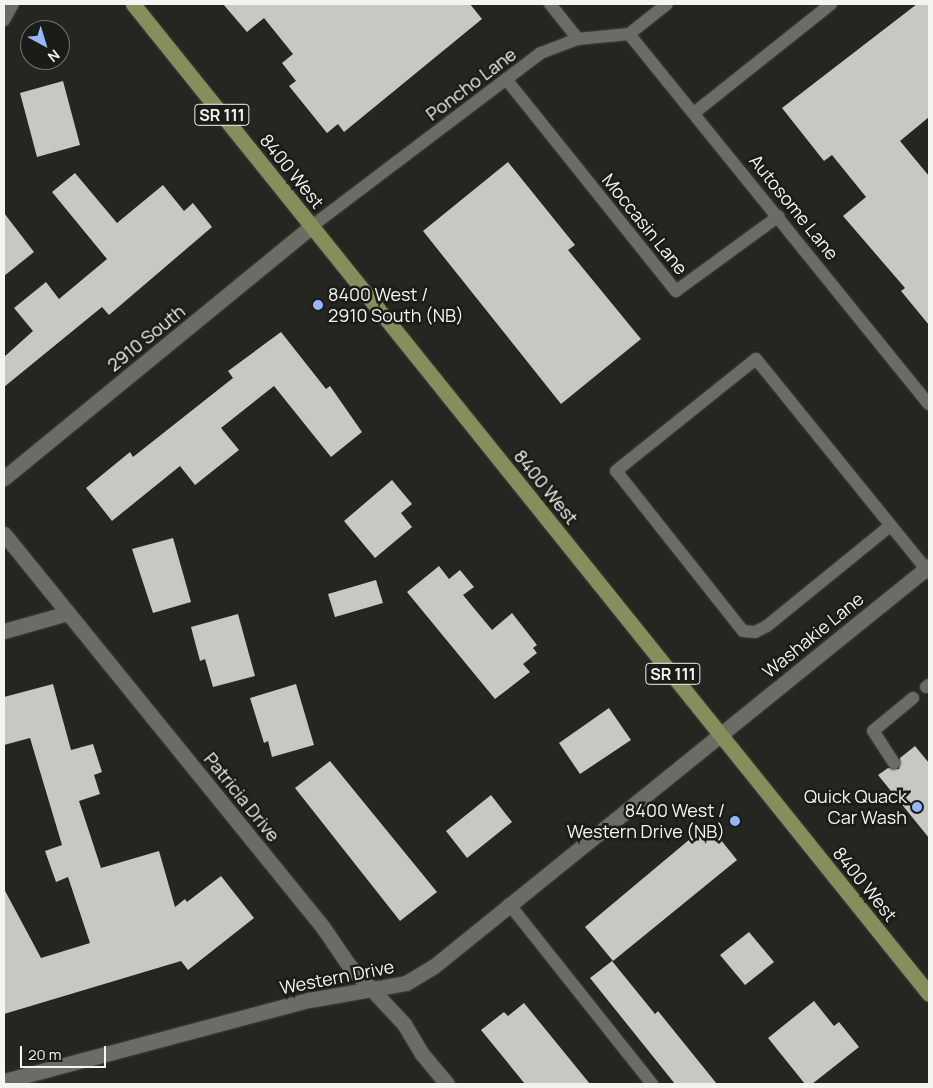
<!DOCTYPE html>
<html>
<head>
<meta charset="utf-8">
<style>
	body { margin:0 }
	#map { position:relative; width:933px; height:1088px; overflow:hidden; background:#252621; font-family:Manrope,sans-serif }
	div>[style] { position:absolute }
	.building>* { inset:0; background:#c6c8c1 }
	.roads { filter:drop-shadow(0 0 1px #41413d) drop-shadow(0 0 1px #41413d) }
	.service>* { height:12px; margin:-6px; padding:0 6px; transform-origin:6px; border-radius:6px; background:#6b6c66 }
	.minor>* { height:15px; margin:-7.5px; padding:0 7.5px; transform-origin:7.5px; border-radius:7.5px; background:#6b6c66 }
	.primary>* { height:15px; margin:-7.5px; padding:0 7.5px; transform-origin:7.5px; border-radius:7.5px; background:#878e5c }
	.dots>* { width:14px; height:14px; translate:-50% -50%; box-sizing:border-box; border:2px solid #1b1c17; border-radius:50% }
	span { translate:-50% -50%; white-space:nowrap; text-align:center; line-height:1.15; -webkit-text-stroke:5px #1b1c17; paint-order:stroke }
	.shield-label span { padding:1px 4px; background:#1b1c17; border:1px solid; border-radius:4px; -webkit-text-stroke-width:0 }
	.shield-label { font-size:16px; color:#f4f4f1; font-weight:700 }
	.street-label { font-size:18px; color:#f4f4f1 }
	.poi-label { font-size:18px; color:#f4f4f1 }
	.left { translate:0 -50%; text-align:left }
	.right { translate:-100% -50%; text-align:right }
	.frame { position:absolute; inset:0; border:5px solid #f4f4f1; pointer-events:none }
	.north { position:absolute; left:20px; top:20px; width:50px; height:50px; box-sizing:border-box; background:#1b1c17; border:1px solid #72726e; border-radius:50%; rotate:141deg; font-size:14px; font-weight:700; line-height:20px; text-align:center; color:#f4f4f1 }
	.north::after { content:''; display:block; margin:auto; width:18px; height:22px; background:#96b6fd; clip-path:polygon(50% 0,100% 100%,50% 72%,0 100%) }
	.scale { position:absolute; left:20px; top:1046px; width:86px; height:22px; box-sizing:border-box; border:2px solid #f4f4f1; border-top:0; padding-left:6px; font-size:15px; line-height:18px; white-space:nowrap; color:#f4f4f1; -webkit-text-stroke:4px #1b1c17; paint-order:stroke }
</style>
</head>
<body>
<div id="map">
	<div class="building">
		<div style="clip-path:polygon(223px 4px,470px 4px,482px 19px,344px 132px,338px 124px,327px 133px,289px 86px,296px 81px,282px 63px,293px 54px,264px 18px,247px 32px)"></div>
		<div style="clip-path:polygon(917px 4px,929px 4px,929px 117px,900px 141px,929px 176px,929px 325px,901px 291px,905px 288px,843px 216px,866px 197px,832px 155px,824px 161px,782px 108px)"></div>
		<div style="clip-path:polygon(63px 81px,80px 145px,37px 157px,20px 93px)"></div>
		<div style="clip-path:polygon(508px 162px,575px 245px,568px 250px,641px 339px,561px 404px,423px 231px)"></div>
		<div style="clip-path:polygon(75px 173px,117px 223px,163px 185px,184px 211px,193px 203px,212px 227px,109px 315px,102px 307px,4px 387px,4px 357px,33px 331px,14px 308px,46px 282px,59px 299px,107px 259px,52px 192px)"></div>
		<div style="clip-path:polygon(4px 213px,34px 252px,4px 276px)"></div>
		<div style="clip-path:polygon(281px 332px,326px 389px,330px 386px,362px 432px,331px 457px,274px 386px,221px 428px,239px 450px,195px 485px,180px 466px,112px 521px,86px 488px,130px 452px,133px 457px,233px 378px,228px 371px)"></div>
		<div style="clip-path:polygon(392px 480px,412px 504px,401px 513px,412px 527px,375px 558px,344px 521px)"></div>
		<div style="clip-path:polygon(173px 538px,191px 602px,153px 613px,132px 549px)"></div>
		<div style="clip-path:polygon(439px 566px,449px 579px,460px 570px,474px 587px,463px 595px,492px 630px,512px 613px,537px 645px,533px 648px,537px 653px,523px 664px,530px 672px,495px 699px,407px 592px)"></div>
		<div style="clip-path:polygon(376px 580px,383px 603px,335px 617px,328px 594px)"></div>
		<div style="clip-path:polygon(238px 614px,255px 676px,213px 687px,205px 659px,200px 661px,191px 627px)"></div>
		<div style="clip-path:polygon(53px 684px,71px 750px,93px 744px,102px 772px,94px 775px,100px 794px,79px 801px,101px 868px,159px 851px,175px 907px,185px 899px,187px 902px,221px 876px,254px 918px,188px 970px,181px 961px,4px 1014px,4px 889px,41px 958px,90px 943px,68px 877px,56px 882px,45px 851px,62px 845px,30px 738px,4px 745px,4px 697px)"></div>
		<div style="clip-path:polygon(296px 684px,314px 745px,272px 757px,268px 741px,264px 743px,250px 698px)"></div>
		<div style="clip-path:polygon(609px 708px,631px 740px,580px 774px,559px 743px)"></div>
		<div style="clip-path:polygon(915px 746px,929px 763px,929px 838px,878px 775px,888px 768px,899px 769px,900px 758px)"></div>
		<div style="clip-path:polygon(330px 761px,437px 892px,400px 921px,295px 788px)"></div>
		<div style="clip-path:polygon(491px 795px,512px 822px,467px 858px,446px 831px)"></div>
		<div style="clip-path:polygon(708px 824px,737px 860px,613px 961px,585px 927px)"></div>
		<div style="clip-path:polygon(749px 932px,774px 962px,745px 985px,720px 955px)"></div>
		<div style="clip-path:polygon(612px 961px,655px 1014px,658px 1011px,717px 1084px,675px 1084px,590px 978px)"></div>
		<div style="clip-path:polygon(814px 1001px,834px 1026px,839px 1022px,859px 1047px,812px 1084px,805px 1084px,768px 1038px)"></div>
		<div style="clip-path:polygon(524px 1003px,590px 1084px,525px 1084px,481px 1030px,504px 1012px,508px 1016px)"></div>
	</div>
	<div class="roads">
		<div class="service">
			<div style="left:550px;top:4px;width:45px;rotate:51.3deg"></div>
			<div style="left:4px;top:20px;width:18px;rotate:-61deg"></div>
			<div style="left:629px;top:34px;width:476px;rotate:51deg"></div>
			<div style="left:506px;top:79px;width:272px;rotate:51.3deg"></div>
			<div style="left:676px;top:291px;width:127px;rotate:-36.1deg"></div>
			<div style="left:694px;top:113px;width:175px;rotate:-38.5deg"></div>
			<div style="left:312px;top:226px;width:287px;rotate:-37.1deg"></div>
			<div style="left:541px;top:53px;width:40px;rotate:-21deg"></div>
			<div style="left:578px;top:39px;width:51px;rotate:-5.6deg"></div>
			<div style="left:629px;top:34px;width:48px;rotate:-38.3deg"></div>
			<div style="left:890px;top:526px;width:159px;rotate:140.9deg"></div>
			<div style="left:767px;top:626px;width:13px;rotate:153deg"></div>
			<div style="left:755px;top:632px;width:12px;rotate:-175deg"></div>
			<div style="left:743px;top:631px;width:204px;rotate:-128.4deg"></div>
			<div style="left:616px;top:471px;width:179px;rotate:-38.7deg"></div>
			<div style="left:756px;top:359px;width:275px;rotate:51deg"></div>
			<div style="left:926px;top:687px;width:4px;rotate:-34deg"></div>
			<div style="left:894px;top:763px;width:38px;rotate:-123deg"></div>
			<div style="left:873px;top:731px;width:52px;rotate:-39.5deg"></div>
			<div style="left:509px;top:904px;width:230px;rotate:51.5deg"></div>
		</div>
		<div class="minor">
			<div style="left:4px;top:478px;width:398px;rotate:-39.3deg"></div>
			<div style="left:4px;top:534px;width:505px;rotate:50.95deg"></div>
			<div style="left:322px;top:926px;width:46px;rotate:55.6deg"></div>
			<div style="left:348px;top:964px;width:82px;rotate:47deg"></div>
			<div style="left:404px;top:1024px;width:35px;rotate:59deg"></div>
			<div style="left:422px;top:1054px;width:39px;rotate:50deg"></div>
			<div style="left:4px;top:631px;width:66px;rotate:-15.7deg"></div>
			<div style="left:4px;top:1081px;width:316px;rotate:-14.9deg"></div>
			<div style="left:309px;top:1000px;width:98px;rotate:-9.9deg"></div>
			<div style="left:406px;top:983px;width:31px;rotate:-31deg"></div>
			<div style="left:433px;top:967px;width:638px;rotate:-38.95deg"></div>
		</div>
		<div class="primary">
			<div style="left:133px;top:4px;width:1270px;rotate:51.2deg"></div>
		</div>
	</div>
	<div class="dots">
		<div style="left:318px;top:305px;background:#96b6fd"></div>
		<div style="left:917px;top:807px;background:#96b6fd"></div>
		<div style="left:735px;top:821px;background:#96b6fd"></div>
	</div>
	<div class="shield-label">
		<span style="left:222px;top:115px">SR 111</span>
		<span style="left:673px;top:674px">SR 111</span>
	</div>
	<div class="street-label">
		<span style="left:471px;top:84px;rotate:-37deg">Poncho Lane</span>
		<span style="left:292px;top:171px;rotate:51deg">8400 West</span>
		<span style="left:794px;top:207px;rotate:51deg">Autosome Lane</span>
		<span style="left:645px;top:224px;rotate:51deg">Moccasin Lane</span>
		<span style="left:146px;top:338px;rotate:-39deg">2910 South</span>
		<span style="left:546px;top:487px;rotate:51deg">8400 West</span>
		<span style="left:813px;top:635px;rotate:-39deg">Washakie Lane</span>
		<span style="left:242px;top:797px;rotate:51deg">Patricia Drive</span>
		<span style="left:865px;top:884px;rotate:51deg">8400 West</span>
		<span style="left:337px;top:977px;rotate:-11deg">Western Drive</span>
	</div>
	<div class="poi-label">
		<span class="left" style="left:328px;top:305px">8400 West /<br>2910 South (NB)</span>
		<span class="right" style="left:907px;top:807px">Quick Quack<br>Car Wash</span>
		<span class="right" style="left:725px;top:821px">8400 West /<br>Western Drive (NB)</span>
	</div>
	<div class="frame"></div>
	<div class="north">N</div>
	<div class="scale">20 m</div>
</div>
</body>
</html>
